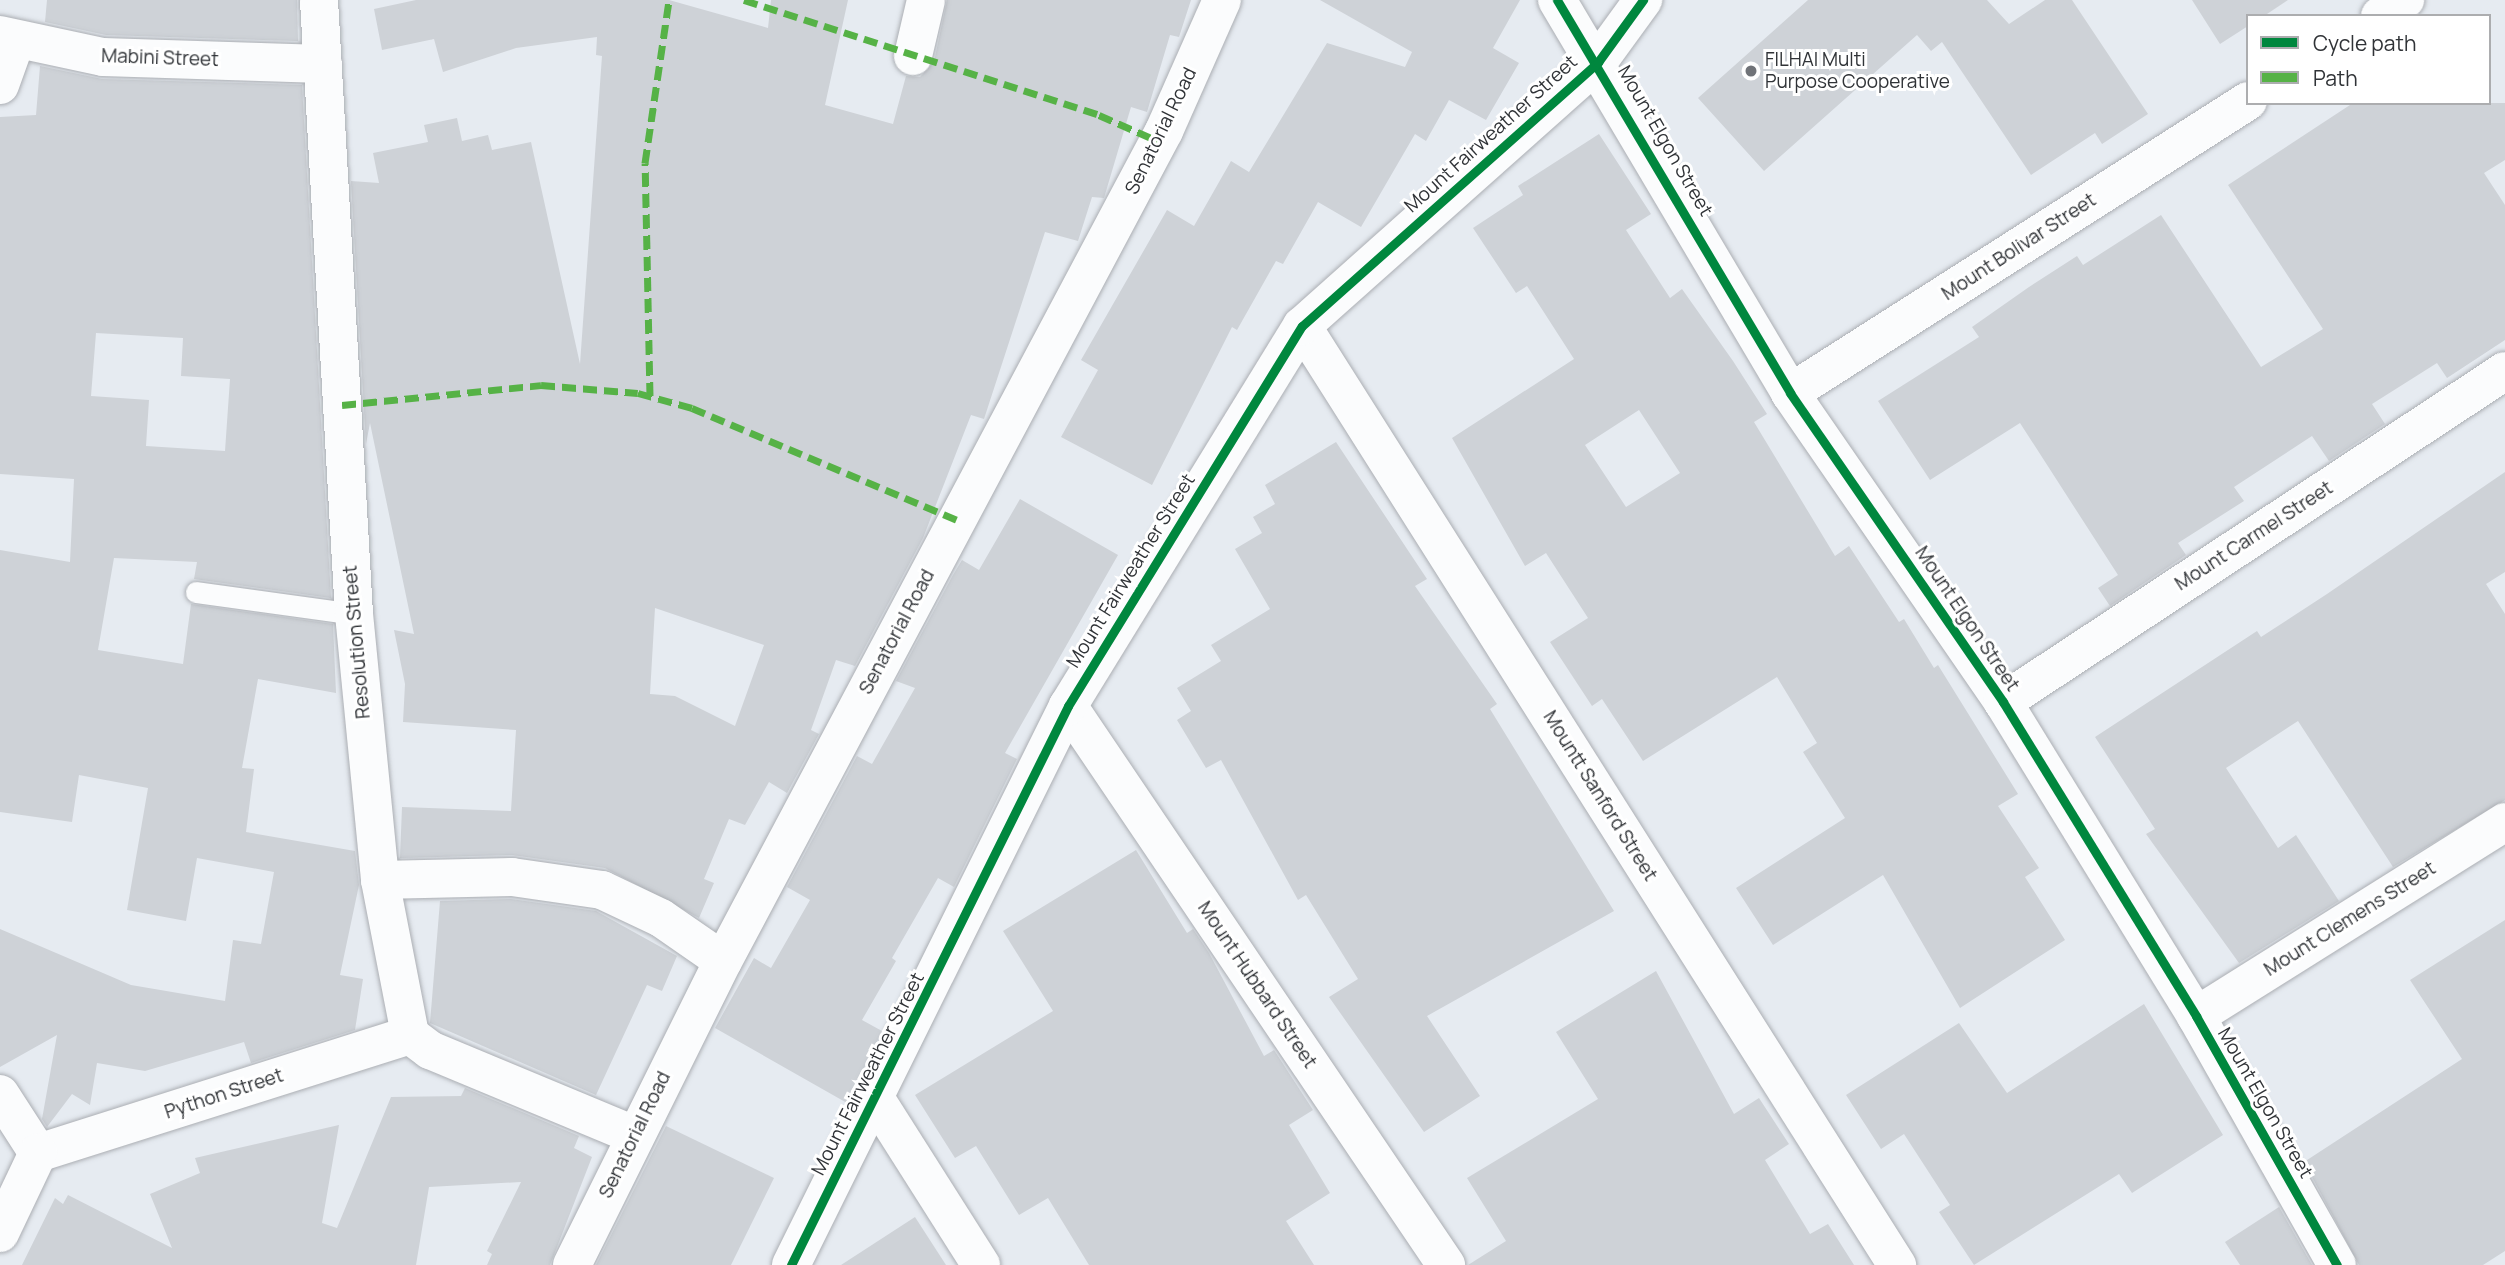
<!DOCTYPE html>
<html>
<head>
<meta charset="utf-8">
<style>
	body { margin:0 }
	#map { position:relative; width:2505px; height:1265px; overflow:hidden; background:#e6ebf1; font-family:Manrope,sans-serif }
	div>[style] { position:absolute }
	.building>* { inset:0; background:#ced2d7 }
	.roads { filter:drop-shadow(0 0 2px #abaeb3) drop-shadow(0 0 2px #abaeb3) }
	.service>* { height:21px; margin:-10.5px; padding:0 10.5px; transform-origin:10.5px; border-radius:10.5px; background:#fbfcfd }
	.minor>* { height:38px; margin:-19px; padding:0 19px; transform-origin:19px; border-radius:19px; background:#fbfcfd }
	.quiet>* { height:7px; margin-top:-3.5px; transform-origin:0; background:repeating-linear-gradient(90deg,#56b246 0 14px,transparent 0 21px) }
	.cycleway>* { height:9px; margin:-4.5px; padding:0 4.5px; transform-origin:4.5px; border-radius:4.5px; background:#00873e }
	.dots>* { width:19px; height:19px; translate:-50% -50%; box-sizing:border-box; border:4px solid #fff; border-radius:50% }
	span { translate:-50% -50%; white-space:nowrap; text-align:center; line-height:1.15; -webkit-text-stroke:6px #fff; paint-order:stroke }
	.street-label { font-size:19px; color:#303337 }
	.poi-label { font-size:19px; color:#303337 }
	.left { translate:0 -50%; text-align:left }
	.legend { position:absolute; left:2246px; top:14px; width:245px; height:91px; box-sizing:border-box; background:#fff; border:2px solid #acadaf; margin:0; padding:9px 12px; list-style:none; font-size:21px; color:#303337 }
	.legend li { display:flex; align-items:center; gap:14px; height:35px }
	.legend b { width:35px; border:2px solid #acadaf }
</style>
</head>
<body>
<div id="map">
	<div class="building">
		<div style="clip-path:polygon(47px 0,297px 0,298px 41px,106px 35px,45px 22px)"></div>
		<div style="clip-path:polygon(evenodd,416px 0,669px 0,768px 28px,771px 0,848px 0,825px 105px,893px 124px,906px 76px,920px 77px,934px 62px,947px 0,1191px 0,1179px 37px,1170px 35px,1147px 112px,1131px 107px,1104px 198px,1092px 197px,1078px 241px,1045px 232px,984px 419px,971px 415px,923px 538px,855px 666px,836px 660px,811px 730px,819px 734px,787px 793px,769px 782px,745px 825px,729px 819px,704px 879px,714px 883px,699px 918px,605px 868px,512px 855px,400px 858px,402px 807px,511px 811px,516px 730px,403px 722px,405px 684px,394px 630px,414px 634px,370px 423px,366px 444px,351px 181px,379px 183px,373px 153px,428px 142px,424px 125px,457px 118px,462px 141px,488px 135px,492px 150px,531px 142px,580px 364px,602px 56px,596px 55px,597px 37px,516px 48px,443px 72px,434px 39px,382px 50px,374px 9px,416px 0,655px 608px,764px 645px,735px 726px,675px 696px,650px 694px,655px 608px)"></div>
		<div style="clip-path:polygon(1320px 0,1520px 0,1493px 48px,1519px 63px,1486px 120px,1449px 100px,1426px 141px,1415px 134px,1361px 227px,1318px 202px,1283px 264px,1276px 261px,1237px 330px,1232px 327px,1152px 485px,1061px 437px,1098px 370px,1081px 360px,1167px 210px,1194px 226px,1231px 161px,1249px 172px,1327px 43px,1405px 67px,1412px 52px)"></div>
		<div style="clip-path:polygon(1808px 0,1987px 0,2009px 24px,2045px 0,2072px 0,2148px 114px,2102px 144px,2095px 133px,2031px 175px,1942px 42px,1931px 51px,1917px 35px,1764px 171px,1698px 98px)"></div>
		<div style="clip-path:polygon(2192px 0,2288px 0,2264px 16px,2248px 16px,2248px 26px,2220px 44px)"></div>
		<div style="clip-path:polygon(evenodd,40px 66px,102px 79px,302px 85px,331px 598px,194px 579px,197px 562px,114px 558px,98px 650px,183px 664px,191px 604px,333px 624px,336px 693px,258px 679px,242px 768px,254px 769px,246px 832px,355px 851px,359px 885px,340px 975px,363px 979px,355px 1030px,251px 1063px,244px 1042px,145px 1071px,97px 1063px,90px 1105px,72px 1094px,47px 1127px,42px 1119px,57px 1035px,0 1067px,0 929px,131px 985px,225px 1001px,233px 940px,261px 944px,274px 872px,197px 858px,186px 921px,127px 910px,148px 788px,79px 775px,72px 822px,0 812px,0 550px,70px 562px,74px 479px,0 474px,0 117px,36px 115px,40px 66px,96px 333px,183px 338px,181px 376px,230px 379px,225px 451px,146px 446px,149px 400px,91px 396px,96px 333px)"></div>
		<div style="clip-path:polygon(2353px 103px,2505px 103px,2505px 160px,2484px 173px,2505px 205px,2505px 340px,2447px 378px,2437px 363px,2372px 404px,2385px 424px,2329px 461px,2312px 436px,2234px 487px,2244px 501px,2178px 543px,2186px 555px,2110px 606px,2098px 588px,2118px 575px,2020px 423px,1930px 480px,1878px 401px,1979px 337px,1972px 327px,2029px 287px,2077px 256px,2083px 265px,2161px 215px,2261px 367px,2323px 329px,2228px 185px)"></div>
		<div style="clip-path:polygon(evenodd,1599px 134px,1651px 214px,1626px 230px,1670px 298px,1682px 289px,1733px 361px,1767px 414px,1754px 422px,1835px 556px,1849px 546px,1899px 622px,1904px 619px,1934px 668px,1938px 665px,2018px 794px,1998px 806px,2039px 868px,2025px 877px,2065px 940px,1960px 1008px,1883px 875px,1773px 945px,1736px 888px,1845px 818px,1803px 752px,1817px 743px,1777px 677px,1643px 761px,1602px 699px,1592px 706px,1550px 642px,1588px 618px,1546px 553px,1525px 566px,1452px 438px,1574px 359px,1527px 286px,1516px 293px,1473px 228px,1523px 195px,1518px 186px,1599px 134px,1639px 410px,1680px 473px,1626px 507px,1585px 445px,1639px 410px)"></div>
		<div style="clip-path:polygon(1336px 442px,1427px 579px,1415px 586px,1497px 704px,1490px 709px,1614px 911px,1427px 1016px,1480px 1096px,1424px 1132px,1329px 997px,1358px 979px,1306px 895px,1298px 900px,1221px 760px,1206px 768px,1177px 720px,1191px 711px,1177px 688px,1221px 661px,1211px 645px,1270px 609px,1235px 549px,1262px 533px,1253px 517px,1275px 504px,1265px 485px)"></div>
		<div style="clip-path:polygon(2505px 472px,2505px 572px,2486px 584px,2505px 614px,2505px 800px,2393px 867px,2298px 721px,2226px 768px,2278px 848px,2296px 835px,2339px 901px,2239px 963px,2146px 834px,2155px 829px,2095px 737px,2257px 631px,2261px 637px,2327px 594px)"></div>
		<div style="clip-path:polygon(1020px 499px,1118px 555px,1005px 753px,1017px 759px,954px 887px,938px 878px,892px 958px,896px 961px,862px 1020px,882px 1031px,847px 1103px,715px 1028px,754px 958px,771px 968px,810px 900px,787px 887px,857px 756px,872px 764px,915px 688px,896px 681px,953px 575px,962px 560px,979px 570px)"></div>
		<div style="clip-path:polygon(1136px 850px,1187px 933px,1193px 929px,1209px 953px,1264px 1056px,1274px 1050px,1313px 1110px,1289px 1125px,1330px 1193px,1286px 1221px,1314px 1265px,1089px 1265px,1048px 1198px,1019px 1215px,976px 1146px,955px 1158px,915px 1095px,1053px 1011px,1003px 931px)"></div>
		<div style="clip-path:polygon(511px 899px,596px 911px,677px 956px,662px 991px,647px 985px,596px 1095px,430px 1023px,440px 901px)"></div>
		<div style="clip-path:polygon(2505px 920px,2505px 1251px,2483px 1265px,2359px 1265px,2304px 1162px,2462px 1059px,2410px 980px)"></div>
		<div style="clip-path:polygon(1656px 971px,1734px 1114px,1759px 1098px,1789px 1144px,1765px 1160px,1810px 1234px,1828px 1224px,1854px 1265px,1468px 1265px,1506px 1241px,1467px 1178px,1598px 1099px,1556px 1032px)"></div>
		<div style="clip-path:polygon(2144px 1004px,2223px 1135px,2132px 1193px,2119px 1174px,1974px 1265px,1939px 1212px,1950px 1205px,1904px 1134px,1881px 1149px,1846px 1095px,1959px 1023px,2007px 1093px)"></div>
		<div style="clip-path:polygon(465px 1088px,579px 1136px,574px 1148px,592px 1157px,550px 1265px,487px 1265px,492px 1254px,487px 1251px,521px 1182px,429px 1187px,416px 1265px,22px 1265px,55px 1198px,63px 1204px,68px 1195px,172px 1248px,150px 1194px,200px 1173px,195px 1158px,339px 1125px,322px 1223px,337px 1228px,391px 1097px,461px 1096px)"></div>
		<div style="clip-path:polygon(666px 1126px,774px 1178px,731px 1265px,596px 1265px)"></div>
		<div style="clip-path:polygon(2279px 1207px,2312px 1265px,2240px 1265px,2225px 1242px)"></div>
		<div style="clip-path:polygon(915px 1217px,946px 1265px,841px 1265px)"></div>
	</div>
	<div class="roads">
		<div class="service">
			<div style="left:196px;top:592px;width:160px;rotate:7.9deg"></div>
		</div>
		<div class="minor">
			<div style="left:319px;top:0;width:615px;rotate:86.74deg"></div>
			<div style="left:354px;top:614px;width:267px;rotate:84.4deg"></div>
			<div style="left:380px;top:880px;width:158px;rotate:79deg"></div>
			<div style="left:410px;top:1035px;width:25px;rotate:37deg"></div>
			<div style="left:430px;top:1050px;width:221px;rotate:22.6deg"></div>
			<div style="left:1557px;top:0;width:457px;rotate:59.3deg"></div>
			<div style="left:1790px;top:393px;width:375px;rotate:55.4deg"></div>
			<div style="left:2003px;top:702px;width:369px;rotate:58.4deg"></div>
			<div style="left:2196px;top:1016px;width:286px;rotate:60.5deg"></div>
			<div style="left:2380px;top:16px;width:30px;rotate:-33deg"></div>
			<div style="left:0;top:35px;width:105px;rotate:12.1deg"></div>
			<div style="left:103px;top:57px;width:220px;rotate:1.8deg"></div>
			<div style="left:913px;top:56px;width:57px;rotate:-76.9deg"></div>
			<div style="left:0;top:85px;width:48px;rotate:-70.4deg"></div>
			<div style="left:1302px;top:326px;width:1112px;rotate:57.64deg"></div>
			<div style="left:1790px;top:393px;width:543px;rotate:-32.52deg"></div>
			<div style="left:2003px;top:702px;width:601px;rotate:-33.4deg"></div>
			<div style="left:1068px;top:706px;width:675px;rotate:55.93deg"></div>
			<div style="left:380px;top:880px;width:132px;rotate:-1.3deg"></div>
			<div style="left:512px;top:877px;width:91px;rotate:8.2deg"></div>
			<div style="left:602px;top:890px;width:65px;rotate:25.4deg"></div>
			<div style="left:661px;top:918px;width:75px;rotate:34.7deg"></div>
			<div style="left:2196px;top:1016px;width:365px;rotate:-32.1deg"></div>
			<div style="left:0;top:1094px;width:70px;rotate:57.2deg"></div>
			<div style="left:875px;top:1098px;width:198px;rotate:57.6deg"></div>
			<div style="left:38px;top:1153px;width:390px;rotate:-17.6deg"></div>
			<div style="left:0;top:1233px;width:89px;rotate:-64.6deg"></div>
			<div style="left:572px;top:1265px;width:339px;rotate:-63.6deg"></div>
			<div style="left:723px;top:961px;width:940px;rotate:-62.02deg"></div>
			<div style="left:1164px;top:131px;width:143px;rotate:-66.1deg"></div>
			<div style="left:791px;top:1265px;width:624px;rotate:-63.64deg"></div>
			<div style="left:1068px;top:706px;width:446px;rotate:-58.4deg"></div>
			<div style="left:1302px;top:326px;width:397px;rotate:-41.7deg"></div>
			<div style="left:1598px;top:62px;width:77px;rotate:-54deg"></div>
		</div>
	</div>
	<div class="quiet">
		<div style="left:744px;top:0;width:373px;rotate:17.9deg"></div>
		<div style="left:1099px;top:115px;width:64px;rotate:23.8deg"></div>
		<div style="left:650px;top:396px;width:233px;rotate:-91.2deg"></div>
		<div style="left:645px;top:163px;width:165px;rotate:-81.6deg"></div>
		<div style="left:342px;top:405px;width:200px;rotate:-5.7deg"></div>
		<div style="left:541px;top:385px;width:97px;rotate:4.7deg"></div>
		<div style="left:638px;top:393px;width:56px;rotate:15.5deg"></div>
		<div style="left:692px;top:408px;width:288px;rotate:22.9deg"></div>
	</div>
	<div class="cycleway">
		<div style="left:1557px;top:0;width:457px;rotate:59.3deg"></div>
		<div style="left:1790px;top:393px;width:375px;rotate:55.4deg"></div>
		<div style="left:2003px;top:702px;width:369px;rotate:58.4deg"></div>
		<div style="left:2196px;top:1016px;width:286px;rotate:60.5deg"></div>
		<div style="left:791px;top:1265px;width:624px;rotate:-63.64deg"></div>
		<div style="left:1068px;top:706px;width:446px;rotate:-58.4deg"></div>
		<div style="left:1302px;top:326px;width:397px;rotate:-41.7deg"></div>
		<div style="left:1598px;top:62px;width:77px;rotate:-54deg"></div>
	</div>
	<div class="dots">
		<div style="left:1751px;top:71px;background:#707378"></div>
	</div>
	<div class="street-label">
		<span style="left:160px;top:58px;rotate:2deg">Mabini Street</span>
		<span style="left:1161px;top:131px;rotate:-64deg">Senatorial Road</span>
		<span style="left:1491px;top:134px;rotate:-42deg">Mount Fairweather Street</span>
		<span style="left:1665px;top:141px;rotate:60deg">Mount Elgon Street</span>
		<span style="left:2019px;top:247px;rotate:-33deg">Mount Bolivar Street</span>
		<span style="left:2254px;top:536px;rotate:-33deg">Mount Carmel Street</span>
		<span style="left:1131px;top:571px;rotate:-58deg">Mount Fairweather Street</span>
		<span style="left:1967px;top:619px;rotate:56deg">Mount Elgon Street</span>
		<span style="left:897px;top:632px;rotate:-62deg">Senatorial Road</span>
		<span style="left:357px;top:642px;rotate:-95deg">Resolution Street</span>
		<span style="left:1600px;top:796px;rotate:58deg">Mountt Sanford Street</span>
		<span style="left:2350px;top:919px;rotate:-32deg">Mount Clemens Street</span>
		<span style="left:1257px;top:985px;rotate:56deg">Mount Hubbard Street</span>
		<span style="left:868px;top:1074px;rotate:-63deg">Mount Fairweather Street</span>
		<span style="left:224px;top:1094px;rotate:-18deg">Python Street</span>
		<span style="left:2265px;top:1103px;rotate:60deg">Mount Elgon Street</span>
		<span style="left:635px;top:1135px;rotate:-64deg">Senatorial Road</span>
	</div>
	<div class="poi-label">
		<span class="left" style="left:1765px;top:71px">FILHAI Multi<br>Purpose Cooperative</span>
	</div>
	<ul class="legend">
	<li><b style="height:9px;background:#00873e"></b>Cycle path</li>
	<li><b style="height:9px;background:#56b246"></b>Path</li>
	</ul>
</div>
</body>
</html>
